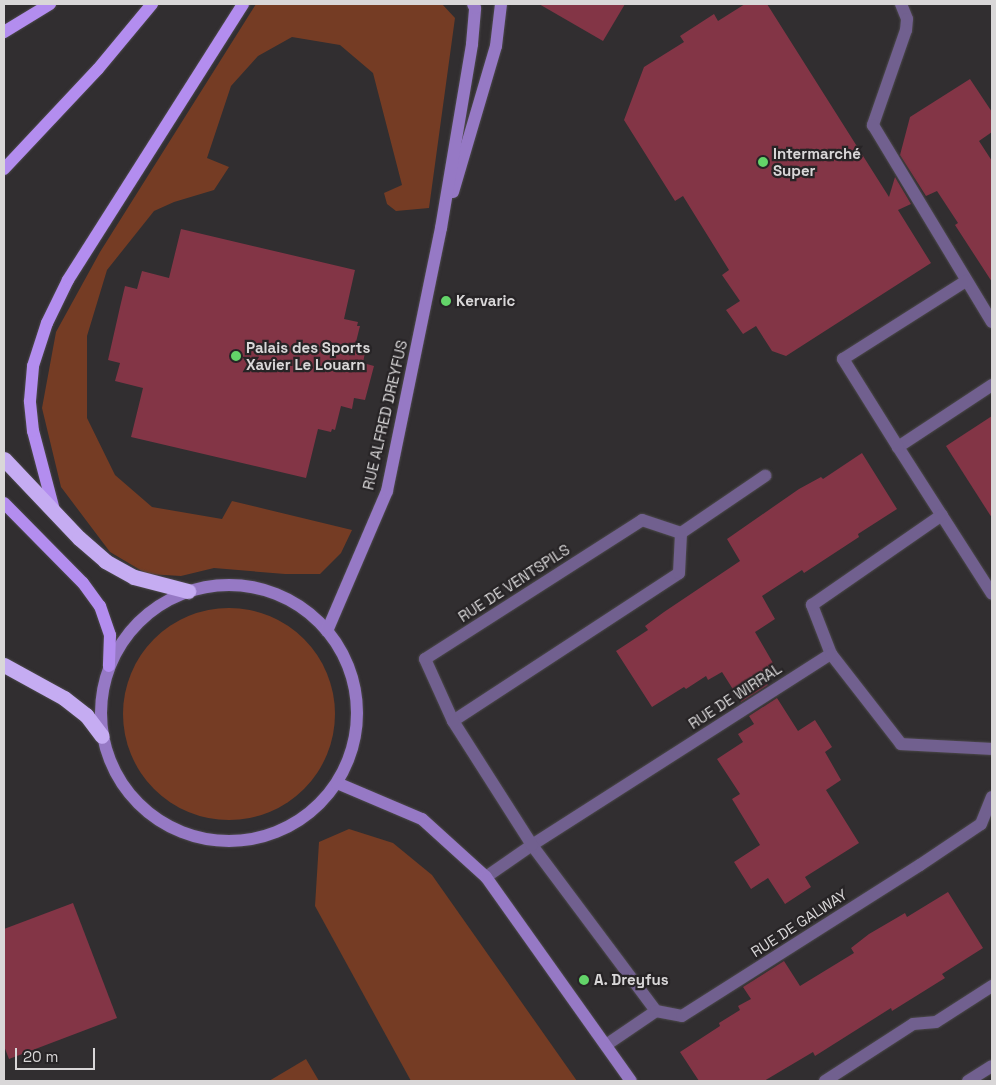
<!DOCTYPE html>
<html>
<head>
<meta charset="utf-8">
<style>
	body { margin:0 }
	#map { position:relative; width:996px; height:1085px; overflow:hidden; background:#312e30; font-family:"Space Grotesk",sans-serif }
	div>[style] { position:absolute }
	.green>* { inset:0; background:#753c24 }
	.round { border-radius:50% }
	.building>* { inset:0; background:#833546 }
	.roads { filter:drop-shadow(0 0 1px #4c494b) drop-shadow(0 0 1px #4c494b) }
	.street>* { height:12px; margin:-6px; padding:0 6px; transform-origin:6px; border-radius:6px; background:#71608f }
	.secondary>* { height:12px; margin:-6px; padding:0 6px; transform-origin:6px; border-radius:6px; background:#9679c5 }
	.secondary>.ring { margin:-6px; padding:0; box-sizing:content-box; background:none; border:12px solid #9679c5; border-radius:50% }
	.primary>* { height:12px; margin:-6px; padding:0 6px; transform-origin:6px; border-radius:6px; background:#b38def }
	.highway>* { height:15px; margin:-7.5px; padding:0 7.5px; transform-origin:7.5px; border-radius:7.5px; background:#c5acf2 }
	.dots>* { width:14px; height:14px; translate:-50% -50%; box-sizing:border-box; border:2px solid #272426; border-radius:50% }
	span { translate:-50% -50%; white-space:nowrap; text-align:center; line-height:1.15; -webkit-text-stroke:4.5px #272426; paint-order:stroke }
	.poi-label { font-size:15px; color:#d9d7d8; font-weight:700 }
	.left { translate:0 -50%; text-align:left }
	.street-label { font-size:15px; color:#d9d7d8 }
	.frame { position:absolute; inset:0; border:5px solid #d9d7d8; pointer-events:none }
	.scale { position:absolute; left:15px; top:1048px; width:80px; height:22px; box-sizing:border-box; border:2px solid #d9d7d8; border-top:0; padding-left:6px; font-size:15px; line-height:18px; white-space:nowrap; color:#d9d7d8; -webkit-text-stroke:4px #272426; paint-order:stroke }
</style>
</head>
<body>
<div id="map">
	<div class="green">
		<div style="clip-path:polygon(256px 4px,442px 4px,455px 18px,429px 208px,396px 211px,387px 204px,384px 193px,402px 185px,373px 73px,340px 45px,292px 37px,258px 56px,231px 86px,207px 158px,229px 167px,214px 190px,174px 202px,154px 211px,107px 270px,87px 336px,87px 418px,115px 475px,152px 507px,222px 519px,232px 501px,352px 530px,341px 553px,320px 574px,285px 574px,214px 568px,181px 576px,147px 574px,110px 552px,61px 487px,42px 408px,56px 332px,100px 252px)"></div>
		<div class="round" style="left:123px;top:608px;width:212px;height:212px"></div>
		<div style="clip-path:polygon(349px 829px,393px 843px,432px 875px,577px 1081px,411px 1081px,315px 906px,319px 842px)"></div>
		<div style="clip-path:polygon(306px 1059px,319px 1081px,269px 1081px)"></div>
	</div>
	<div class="building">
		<div style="clip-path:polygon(539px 4px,625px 4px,603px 41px)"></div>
		<div style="clip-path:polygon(745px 4px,767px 4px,889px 197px,895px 177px,911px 204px,898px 210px,931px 263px,786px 356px,772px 351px,756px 326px,743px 334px,726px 310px,740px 301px,722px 275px,729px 270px,683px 196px,675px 201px,624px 120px,644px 67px,684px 42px,680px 36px,714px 14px,718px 21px)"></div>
		<div style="clip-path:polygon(970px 79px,992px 112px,992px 132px,979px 141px,992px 161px,992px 282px,955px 225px,958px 223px,937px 191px,926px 196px,900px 155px,910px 117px)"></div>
		<div style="clip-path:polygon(181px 229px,355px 270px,344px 319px,358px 322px,357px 326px,360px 326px,354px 350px,365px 352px,363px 363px,374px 366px,365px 400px,354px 398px,352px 409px,341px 406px,335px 430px,332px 429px,331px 432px,318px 429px,306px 478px,131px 437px,143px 388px,115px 381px,120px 363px,108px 360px,120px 307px,125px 286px,137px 289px,142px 271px,169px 278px)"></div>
		<div style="clip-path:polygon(992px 416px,992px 518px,946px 446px)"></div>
		<div style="clip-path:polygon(862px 453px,897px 509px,858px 534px,859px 537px,804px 573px,802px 570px,762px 596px,775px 619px,755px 632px,777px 670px,764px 678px,768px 685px,741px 702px,722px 672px,708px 680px,706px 676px,686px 689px,684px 687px,652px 707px,616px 651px,648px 630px,645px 626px,664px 612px,740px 561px,727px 539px,799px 489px,821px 477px,823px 479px)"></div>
		<div style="clip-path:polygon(777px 698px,798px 731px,815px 720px,832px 747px,825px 752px,841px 780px,826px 790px,859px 843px,805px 877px,811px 887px,785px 904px,768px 878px,751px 889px,734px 862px,760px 845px,732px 799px,740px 794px,717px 759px,743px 742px,738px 734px,754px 724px,749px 716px)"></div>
		<div style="clip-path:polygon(948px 892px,983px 948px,942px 974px,945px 978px,892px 1011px,891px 1008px,815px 1056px,813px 1052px,764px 1081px,699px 1081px,680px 1052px,720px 1026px,719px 1023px,740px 1010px,738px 1006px,751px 999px,743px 987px,784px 961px,800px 986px,854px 953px,851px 948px,869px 934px,905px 913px,907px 917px)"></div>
		<div style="clip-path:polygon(73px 903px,117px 1018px,9px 1059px,4px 1046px,4px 929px)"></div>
	</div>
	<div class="roads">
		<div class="street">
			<div style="left:901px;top:4px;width:16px;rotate:68deg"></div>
			<div style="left:907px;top:19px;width:11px;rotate:95deg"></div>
			<div style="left:906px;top:30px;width:101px;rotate:109.2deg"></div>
			<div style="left:873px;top:125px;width:230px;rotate:58.9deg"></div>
			<div style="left:992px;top:385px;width:113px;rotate:146.6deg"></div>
			<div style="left:898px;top:447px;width:174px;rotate:57.4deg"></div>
			<div style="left:898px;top:447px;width:104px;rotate:-122deg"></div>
			<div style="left:843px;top:359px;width:146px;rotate:-32.4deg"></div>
			<div style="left:831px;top:654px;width:53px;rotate:-111.2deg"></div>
			<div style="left:812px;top:605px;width:158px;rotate:-34.7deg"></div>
			<div style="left:453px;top:721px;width:270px;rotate:-33.2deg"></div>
			<div style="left:679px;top:573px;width:40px;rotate:-87.1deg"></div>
			<div style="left:486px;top:877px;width:56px;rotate:-34.8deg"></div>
			<div style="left:532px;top:845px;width:355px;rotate:-32.6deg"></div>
			<div style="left:831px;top:654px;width:114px;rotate:52.1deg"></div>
			<div style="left:901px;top:744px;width:91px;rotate:3.1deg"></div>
			<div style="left:656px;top:1011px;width:207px;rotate:-126.8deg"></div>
			<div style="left:532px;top:845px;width:147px;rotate:-122.5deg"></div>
			<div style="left:453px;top:721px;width:68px;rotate:-114.3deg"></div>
			<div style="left:425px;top:659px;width:258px;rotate:-32.6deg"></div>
			<div style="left:642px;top:520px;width:41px;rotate:18.4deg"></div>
			<div style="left:681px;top:533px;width:102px;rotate:-34.2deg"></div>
			<div style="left:606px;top:1045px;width:60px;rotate:-34.2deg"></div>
			<div style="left:656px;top:1011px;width:26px;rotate:11deg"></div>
			<div style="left:682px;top:1016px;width:282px;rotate:-32.4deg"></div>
			<div style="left:920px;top:865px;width:73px;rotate:-33.9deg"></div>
			<div style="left:981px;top:824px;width:29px;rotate:-68deg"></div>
			<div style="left:825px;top:1081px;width:105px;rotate:-32.9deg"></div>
			<div style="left:913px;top:1024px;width:23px;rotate:-5deg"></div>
			<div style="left:936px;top:1022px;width:67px;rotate:-32.7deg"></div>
			<div style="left:968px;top:1081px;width:28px;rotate:-32deg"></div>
		</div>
		<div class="secondary">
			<div style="left:453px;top:192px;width:152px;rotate:-73.6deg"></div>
			<div style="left:496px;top:46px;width:42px;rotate:-83.2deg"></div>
			<div class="ring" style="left:101px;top:585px;width:244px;height:244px"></div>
			<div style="left:327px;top:631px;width:152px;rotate:-66.8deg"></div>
			<div style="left:387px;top:491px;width:268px;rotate:-78.4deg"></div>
			<div style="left:441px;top:228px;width:187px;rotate:-80.4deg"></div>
			<div style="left:472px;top:44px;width:36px;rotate:-85deg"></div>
			<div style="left:475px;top:8px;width:4px;rotate:-117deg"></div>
			<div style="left:337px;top:783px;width:92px;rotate:23deg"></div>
			<div style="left:422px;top:819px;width:86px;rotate:42.2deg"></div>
			<div style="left:486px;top:877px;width:250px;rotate:54.6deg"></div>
		</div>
		<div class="primary">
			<div style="left:4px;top:32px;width:54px;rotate:-31.3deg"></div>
			<div style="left:4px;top:169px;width:137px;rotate:-46.8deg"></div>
			<div style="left:98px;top:69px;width:85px;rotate:-50.3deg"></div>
			<div style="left:4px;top:503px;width:112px;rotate:45.4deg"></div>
			<div style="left:83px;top:583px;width:29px;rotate:54deg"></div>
			<div style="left:100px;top:606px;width:31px;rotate:71deg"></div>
			<div style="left:110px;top:635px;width:31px;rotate:92deg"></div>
			<div style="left:55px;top:514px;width:86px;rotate:-104.8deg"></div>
			<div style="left:33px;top:431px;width:30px;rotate:-96deg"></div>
			<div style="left:30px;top:401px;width:35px;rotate:-85deg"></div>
			<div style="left:33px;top:366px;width:45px;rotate:-72deg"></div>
			<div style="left:47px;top:323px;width:48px;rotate:-64deg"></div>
			<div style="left:68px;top:280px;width:327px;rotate:-57.6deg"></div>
		</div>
		<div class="highway">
			<div style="left:4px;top:459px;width:109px;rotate:46.5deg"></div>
			<div style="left:79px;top:538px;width:35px;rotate:41deg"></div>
			<div style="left:105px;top:561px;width:33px;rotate:29deg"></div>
			<div style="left:134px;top:577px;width:56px;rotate:14.5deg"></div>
			<div style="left:4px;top:665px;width:68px;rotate:28.8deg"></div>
			<div style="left:64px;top:698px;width:28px;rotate:38deg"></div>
			<div style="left:86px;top:715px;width:26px;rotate:53deg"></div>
		</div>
	</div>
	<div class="dots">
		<div style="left:763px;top:162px;background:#63d469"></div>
		<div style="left:446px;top:301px;background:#63d469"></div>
		<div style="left:236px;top:356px;background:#63d469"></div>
		<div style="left:584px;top:980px;background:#63d469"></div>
	</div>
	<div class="poi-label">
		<span class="left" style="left:773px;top:162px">Intermarché<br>Super</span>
		<span class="left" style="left:456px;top:301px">Kervaric</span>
		<span class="left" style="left:246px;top:356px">Palais des Sports<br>Xavier Le Louarn</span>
		<span class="left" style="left:594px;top:980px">A. Dreyfus</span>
	</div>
	<div class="street-label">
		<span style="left:385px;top:415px;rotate:-77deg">RUE ALFRED DREYFUS</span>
		<span style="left:514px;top:583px;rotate:-33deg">RUE DE VENTSPILS</span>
		<span style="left:735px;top:696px;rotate:-33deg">RUE DE WIRRAL</span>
		<span style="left:799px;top:923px;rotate:-33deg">RUE DE GALWAY</span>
	</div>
	<div class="frame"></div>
	<div class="scale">20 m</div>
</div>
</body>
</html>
